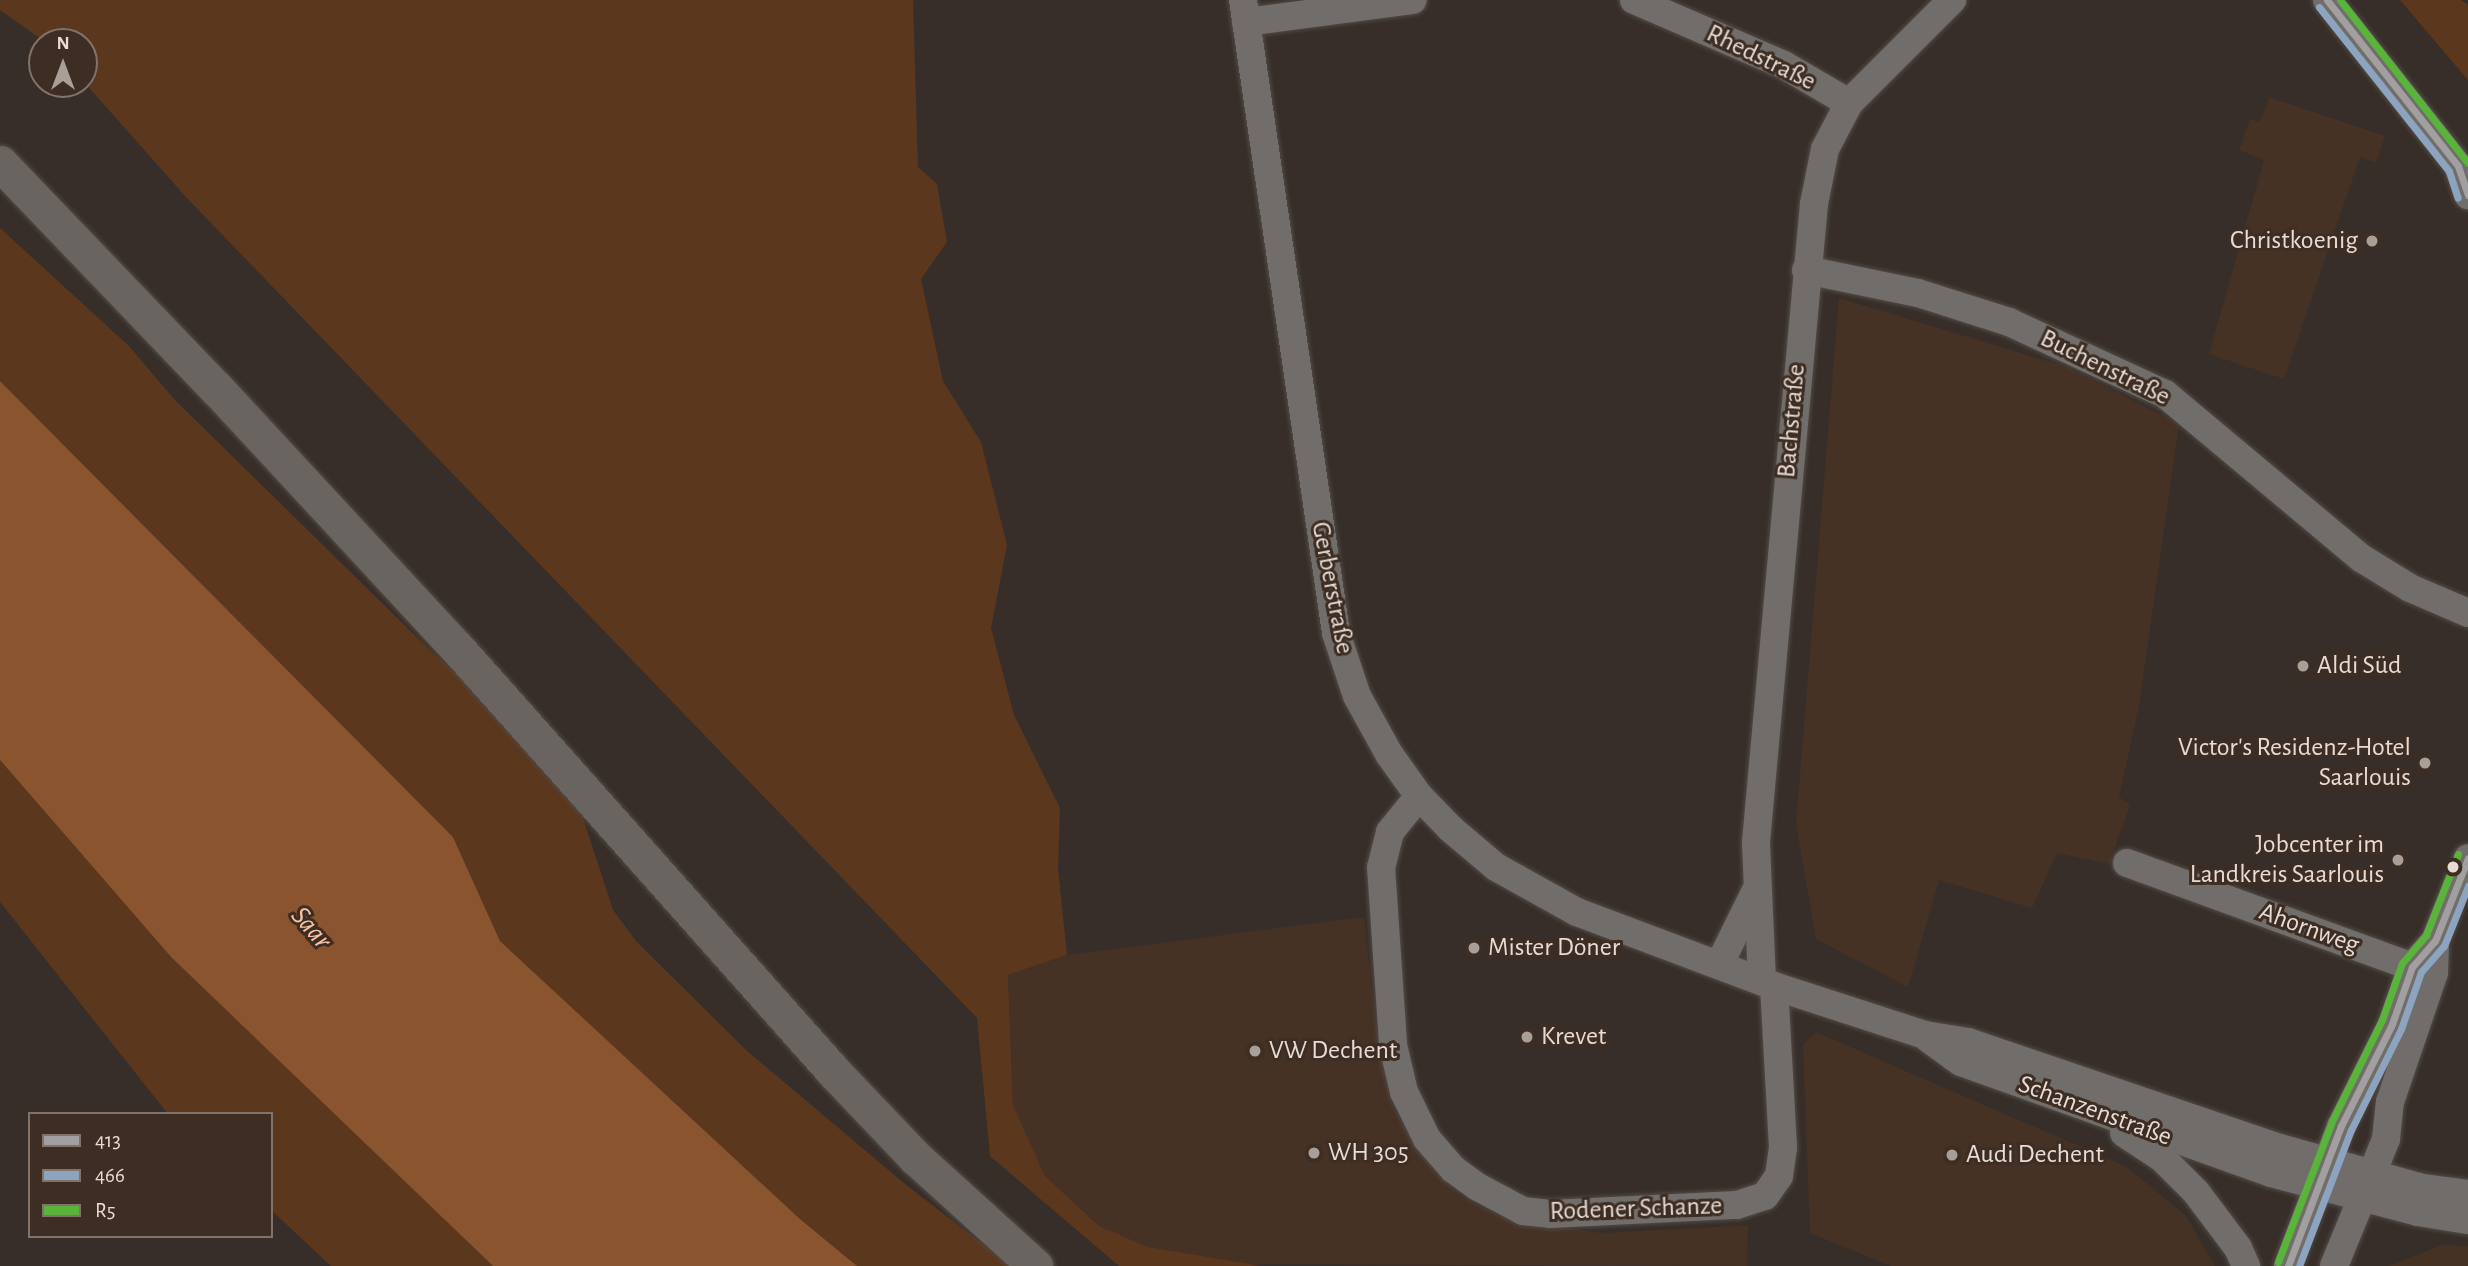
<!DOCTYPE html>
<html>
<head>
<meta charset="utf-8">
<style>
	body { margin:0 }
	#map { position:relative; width:2468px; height:1266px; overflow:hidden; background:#372e29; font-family:"Alegreya Sans",sans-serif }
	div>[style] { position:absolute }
	.built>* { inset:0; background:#463125 }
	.green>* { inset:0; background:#5b371d }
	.water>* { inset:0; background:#89542e }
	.roads { filter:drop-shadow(0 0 2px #524b45) drop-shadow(0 0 2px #524b45) }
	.minor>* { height:28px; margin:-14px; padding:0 14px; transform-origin:14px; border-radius:14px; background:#716d6b }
	.major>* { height:35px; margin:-17.5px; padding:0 17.5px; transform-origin:17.5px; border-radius:17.5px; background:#6a6460 }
	.bus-1>* { height:7px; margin:-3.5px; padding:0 3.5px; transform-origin:3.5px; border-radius:3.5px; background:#a29fa0 }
	.bus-2>* { height:7px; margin:-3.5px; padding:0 3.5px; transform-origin:3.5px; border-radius:3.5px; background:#8ca4bf }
	.bus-3>* { height:7px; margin:-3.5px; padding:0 3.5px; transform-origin:3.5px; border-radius:3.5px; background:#59b53a }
	.dots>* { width:19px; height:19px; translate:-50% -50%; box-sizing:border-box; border:4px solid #3d2d23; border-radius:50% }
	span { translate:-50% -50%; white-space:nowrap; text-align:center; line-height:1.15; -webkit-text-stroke:6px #3d2d23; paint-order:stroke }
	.street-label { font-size:26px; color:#e6dcd5 }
	.poi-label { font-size:26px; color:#e6dcd5 }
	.right { translate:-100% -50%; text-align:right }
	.left { translate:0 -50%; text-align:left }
	.water-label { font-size:28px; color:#f8c4a3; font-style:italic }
	.legend { position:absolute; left:28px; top:1112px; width:245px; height:126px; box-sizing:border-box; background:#3d2d23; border:2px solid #81736a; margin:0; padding:9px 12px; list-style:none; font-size:21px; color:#e6dcd5 }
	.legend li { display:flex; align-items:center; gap:14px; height:35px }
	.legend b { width:35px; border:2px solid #81736a }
	.north { position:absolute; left:28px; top:28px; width:70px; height:70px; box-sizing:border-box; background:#3d2d23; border:2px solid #81736a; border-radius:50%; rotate:0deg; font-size:19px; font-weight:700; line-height:28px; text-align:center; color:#e6dcd5 }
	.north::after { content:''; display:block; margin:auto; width:24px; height:32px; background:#a99f99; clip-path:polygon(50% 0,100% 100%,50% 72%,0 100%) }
</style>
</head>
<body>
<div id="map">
	<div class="built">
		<div style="clip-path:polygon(2269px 97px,2385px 136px,2376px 163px,2360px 157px,2284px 379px,2209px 354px,2264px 160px,2239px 150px,2250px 119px,2260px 122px)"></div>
		<div style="clip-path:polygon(1839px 298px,2067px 367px,2179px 424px,2139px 706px,2119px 797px,2130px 805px,2109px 864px,2057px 853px,2032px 908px,1939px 880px,1908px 987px,1816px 939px,1796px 824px)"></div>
		<div style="clip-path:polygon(1364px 917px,1375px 1019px,1391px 1103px,1415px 1144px,1460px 1196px,1507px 1220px,1602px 1233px,1748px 1225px,1747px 1266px,1231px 1264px,1148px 1247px,1099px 1226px,1045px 1176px,1013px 1105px,1008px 975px,1067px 955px)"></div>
		<div style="clip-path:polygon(1816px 1032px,2127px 1167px,2186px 1216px,2215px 1266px,1891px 1266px,1810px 1233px,1803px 1045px)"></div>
		<div style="clip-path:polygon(2442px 1245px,2468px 1246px,2468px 1266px,2389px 1266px)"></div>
	</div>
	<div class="green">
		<div style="clip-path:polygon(0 0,913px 0,918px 167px,937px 184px,947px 242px,921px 279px,943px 381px,981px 442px,1007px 545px,991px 628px,1014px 715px,1060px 808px,1058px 868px,1067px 955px,1008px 975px,1013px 1105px,1045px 1176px,1099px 1226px,1148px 1247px,1262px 1266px,1119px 1266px,990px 1156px,977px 1018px,185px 196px,84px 82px,84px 42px,45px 42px,0 10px)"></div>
		<div style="clip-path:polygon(2400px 0,2461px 0,2468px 5px,2468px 80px)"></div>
		<div style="clip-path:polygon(0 228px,129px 346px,174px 399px,431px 651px,538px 746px,578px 803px,613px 910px,636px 941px,746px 1050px,905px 1184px,1011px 1266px,857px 1266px,800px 1219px,500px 941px,453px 837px,0 381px)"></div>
		<div style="clip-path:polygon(0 760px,171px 957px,493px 1266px,331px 1266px,271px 1210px,271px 1114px,168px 1114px,0 902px)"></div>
	</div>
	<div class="water">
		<div style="clip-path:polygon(0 381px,453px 837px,500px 941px,800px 1219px,857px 1266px,493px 1266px,171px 957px,0 760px)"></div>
	</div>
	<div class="roads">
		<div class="minor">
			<div style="left:1243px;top:0;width:640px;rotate:81.64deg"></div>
			<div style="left:1336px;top:633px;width:66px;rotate:71.6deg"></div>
			<div style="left:1357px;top:696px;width:66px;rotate:61.1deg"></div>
			<div style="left:1389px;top:754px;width:52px;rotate:54.5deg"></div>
			<div style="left:1419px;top:796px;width:46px;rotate:45.9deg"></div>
			<div style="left:1451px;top:829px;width:59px;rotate:40.2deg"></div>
			<div style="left:1496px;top:867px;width:93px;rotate:29.1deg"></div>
			<div style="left:1577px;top:912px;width:210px;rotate:20.6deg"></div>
			<div style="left:1774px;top:986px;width:159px;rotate:18deg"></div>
			<div style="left:1925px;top:1035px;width:44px;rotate:9.2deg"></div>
			<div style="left:1968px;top:1042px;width:330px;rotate:18.8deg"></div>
			<div style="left:2280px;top:1148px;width:148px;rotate:15.7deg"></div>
			<div style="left:2422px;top:1188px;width:46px;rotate:7.4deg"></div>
			<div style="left:1634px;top:0;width:163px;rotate:23.4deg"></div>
			<div style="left:1784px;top:65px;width:75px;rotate:30.3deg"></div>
			<div style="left:2327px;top:0;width:211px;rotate:51.7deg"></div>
			<div style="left:2458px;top:166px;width:31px;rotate:71deg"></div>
			<div style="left:1246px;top:22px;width:168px;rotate:-7.5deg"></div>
			<div style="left:1806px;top:270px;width:114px;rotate:11.6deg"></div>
			<div style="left:1918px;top:293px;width:96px;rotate:17.7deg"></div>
			<div style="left:2009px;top:322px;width:172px;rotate:24.8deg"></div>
			<div style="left:2165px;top:394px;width:256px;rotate:39.9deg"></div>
			<div style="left:2361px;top:558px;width:57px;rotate:31.5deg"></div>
			<div style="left:2410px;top:588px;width:63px;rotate:23.3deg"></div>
			<div style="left:1419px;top:796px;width:46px;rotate:128.9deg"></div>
			<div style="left:1390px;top:832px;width:36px;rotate:104deg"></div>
			<div style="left:1381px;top:867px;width:178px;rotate:86.1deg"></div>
			<div style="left:1393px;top:1045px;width:48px;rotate:76.8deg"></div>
			<div style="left:1404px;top:1092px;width:52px;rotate:63.9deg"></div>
			<div style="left:1427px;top:1139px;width:40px;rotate:49deg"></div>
			<div style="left:1453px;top:1169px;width:31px;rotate:36deg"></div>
			<div style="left:1478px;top:1187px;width:51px;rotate:28.1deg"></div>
			<div style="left:1523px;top:1211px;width:27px;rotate:6deg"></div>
			<div style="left:1550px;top:1214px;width:187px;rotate:-2.8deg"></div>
			<div style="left:1737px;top:1205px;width:29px;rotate:-18deg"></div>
			<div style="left:1765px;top:1196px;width:24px;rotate:-55deg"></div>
			<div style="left:1779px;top:1176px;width:29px;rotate:-82deg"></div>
			<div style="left:1783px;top:1147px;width:161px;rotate:-93.2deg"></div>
			<div style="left:2127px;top:863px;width:303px;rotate:20deg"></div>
			<div style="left:1719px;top:965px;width:81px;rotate:-63.7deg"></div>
			<div style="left:1762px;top:981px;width:139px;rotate:-92.5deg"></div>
			<div style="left:1756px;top:842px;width:641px;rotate:-84.81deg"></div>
			<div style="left:1814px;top:204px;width:56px;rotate:-78.7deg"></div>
			<div style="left:1825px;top:149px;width:52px;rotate:-62.4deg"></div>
			<div style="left:1849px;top:103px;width:146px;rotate:-45deg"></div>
			<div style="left:1929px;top:1039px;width:39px;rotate:36deg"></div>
			<div style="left:1961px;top:1062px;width:329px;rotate:19.7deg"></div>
			<div style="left:2271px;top:1173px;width:152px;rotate:14.9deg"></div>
			<div style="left:2418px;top:1212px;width:51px;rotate:9.1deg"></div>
			<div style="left:2124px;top:1133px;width:45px;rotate:33.3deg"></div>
			<div style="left:2162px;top:1158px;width:48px;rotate:45deg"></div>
			<div style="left:2196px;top:1192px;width:70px;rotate:53.1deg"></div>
			<div style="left:2238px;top:1248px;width:20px;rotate:66deg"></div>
			<div style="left:2288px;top:1266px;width:150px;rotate:-69.3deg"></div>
			<div style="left:2341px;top:1126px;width:114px;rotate:-63.4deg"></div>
			<div style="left:2392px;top:1024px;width:60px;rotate:-70.7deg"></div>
			<div style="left:2412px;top:967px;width:35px;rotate:-49deg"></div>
			<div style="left:2435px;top:941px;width:89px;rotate:-68.3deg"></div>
			<div style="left:2334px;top:1266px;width:137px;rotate:-67.7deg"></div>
			<div style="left:2386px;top:1139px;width:37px;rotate:-84deg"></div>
			<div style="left:2390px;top:1102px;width:136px;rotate:-71.2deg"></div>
			<div style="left:2434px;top:973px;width:32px;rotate:-88deg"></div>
		</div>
		<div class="major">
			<div style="left:0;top:163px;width:313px;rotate:46.2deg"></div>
			<div style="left:217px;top:389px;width:355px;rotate:47.2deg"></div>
			<div style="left:458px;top:649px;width:566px;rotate:48.37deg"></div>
			<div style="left:834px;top:1072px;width:119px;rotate:46.4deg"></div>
			<div style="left:916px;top:1158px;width:161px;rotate:42.2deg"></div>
		</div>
	</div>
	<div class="bus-1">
		<div style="left:2327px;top:0;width:211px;rotate:51.7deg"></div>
		<div style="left:2458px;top:166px;width:31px;rotate:71deg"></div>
		<div style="left:2288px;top:1266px;width:150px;rotate:-69.3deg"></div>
		<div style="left:2341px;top:1126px;width:114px;rotate:-63.4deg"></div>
		<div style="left:2392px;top:1024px;width:60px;rotate:-70.7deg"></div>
		<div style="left:2412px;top:967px;width:35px;rotate:-49deg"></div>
		<div style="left:2435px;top:941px;width:89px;rotate:-68.3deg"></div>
	</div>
	<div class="bus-2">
		<div style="left:2319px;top:7px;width:209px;rotate:51.6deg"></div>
		<div style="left:2449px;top:171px;width:28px;rotate:72deg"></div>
		<div style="left:2299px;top:1266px;width:146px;rotate:-69.1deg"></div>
		<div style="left:2351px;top:1130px;width:113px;rotate:-63.7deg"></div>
		<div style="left:2401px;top:1029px;width:60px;rotate:-70.7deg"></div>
		<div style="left:2421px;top:972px;width:35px;rotate:-49deg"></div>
		<div style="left:2444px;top:946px;width:65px;rotate:-68.2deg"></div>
	</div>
	<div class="bus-3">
		<div style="left:2340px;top:0;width:207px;rotate:51.9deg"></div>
		<div style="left:2278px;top:1262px;width:151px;rotate:-69deg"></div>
		<div style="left:2332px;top:1121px;width:113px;rotate:-63.7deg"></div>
		<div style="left:2382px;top:1020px;width:60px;rotate:-70.7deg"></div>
		<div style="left:2402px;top:963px;width:37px;rotate:-49deg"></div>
		<div style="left:2426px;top:935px;width:87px;rotate:-68.4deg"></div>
	</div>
	<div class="dots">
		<div style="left:2372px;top:241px;background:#a99f99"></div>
		<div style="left:2303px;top:666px;background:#a99f99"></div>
		<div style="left:2425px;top:763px;background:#a99f99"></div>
		<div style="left:2398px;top:860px;background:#a99f99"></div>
		<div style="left:2453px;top:867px;background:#e6dcd5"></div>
		<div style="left:1474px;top:948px;background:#a99f99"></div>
		<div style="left:1527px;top:1037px;background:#a99f99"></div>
		<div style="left:1255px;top:1051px;background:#a99f99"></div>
		<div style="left:1314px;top:1153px;background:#a99f99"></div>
		<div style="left:1952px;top:1155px;background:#a99f99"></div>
	</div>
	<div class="street-label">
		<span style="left:1761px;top:58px;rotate:26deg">Rhedstraße</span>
		<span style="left:2105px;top:368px;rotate:26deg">Buchenstraße</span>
		<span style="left:1792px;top:421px;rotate:-85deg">Bachstraße</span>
		<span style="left:1332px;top:588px;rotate:79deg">Gerberstraße</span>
		<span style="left:2309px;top:929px;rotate:20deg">Ahornweg</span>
		<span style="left:2095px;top:1111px;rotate:20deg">Schanzenstraße</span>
		<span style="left:1636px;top:1209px;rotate:-2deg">Rodener Schanze</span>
	</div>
	<div class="poi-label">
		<span class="right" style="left:2358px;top:241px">Christkoenig</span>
		<span class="left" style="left:2317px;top:666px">Aldi Süd</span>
		<span class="right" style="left:2411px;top:763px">Victor's Residenz-Hotel<br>Saarlouis</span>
		<span class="right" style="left:2384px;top:860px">Jobcenter im<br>Landkreis Saarlouis</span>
		<span class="left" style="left:1488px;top:948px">Mister Döner</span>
		<span class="left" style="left:1541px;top:1037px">Krevet</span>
		<span class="left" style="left:1269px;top:1051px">VW Dechent</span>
		<span class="left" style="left:1328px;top:1153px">WH 305</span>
		<span class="left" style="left:1966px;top:1155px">Audi Dechent</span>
	</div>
	<div class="water-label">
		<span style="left:311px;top:928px;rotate:49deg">Saar</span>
	</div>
	<ul class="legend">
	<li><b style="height:9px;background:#a29fa0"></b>413</li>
	<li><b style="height:9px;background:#8ca4bf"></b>466</li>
	<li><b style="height:9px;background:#59b53a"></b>R5</li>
	</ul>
	<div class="north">N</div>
</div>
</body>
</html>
